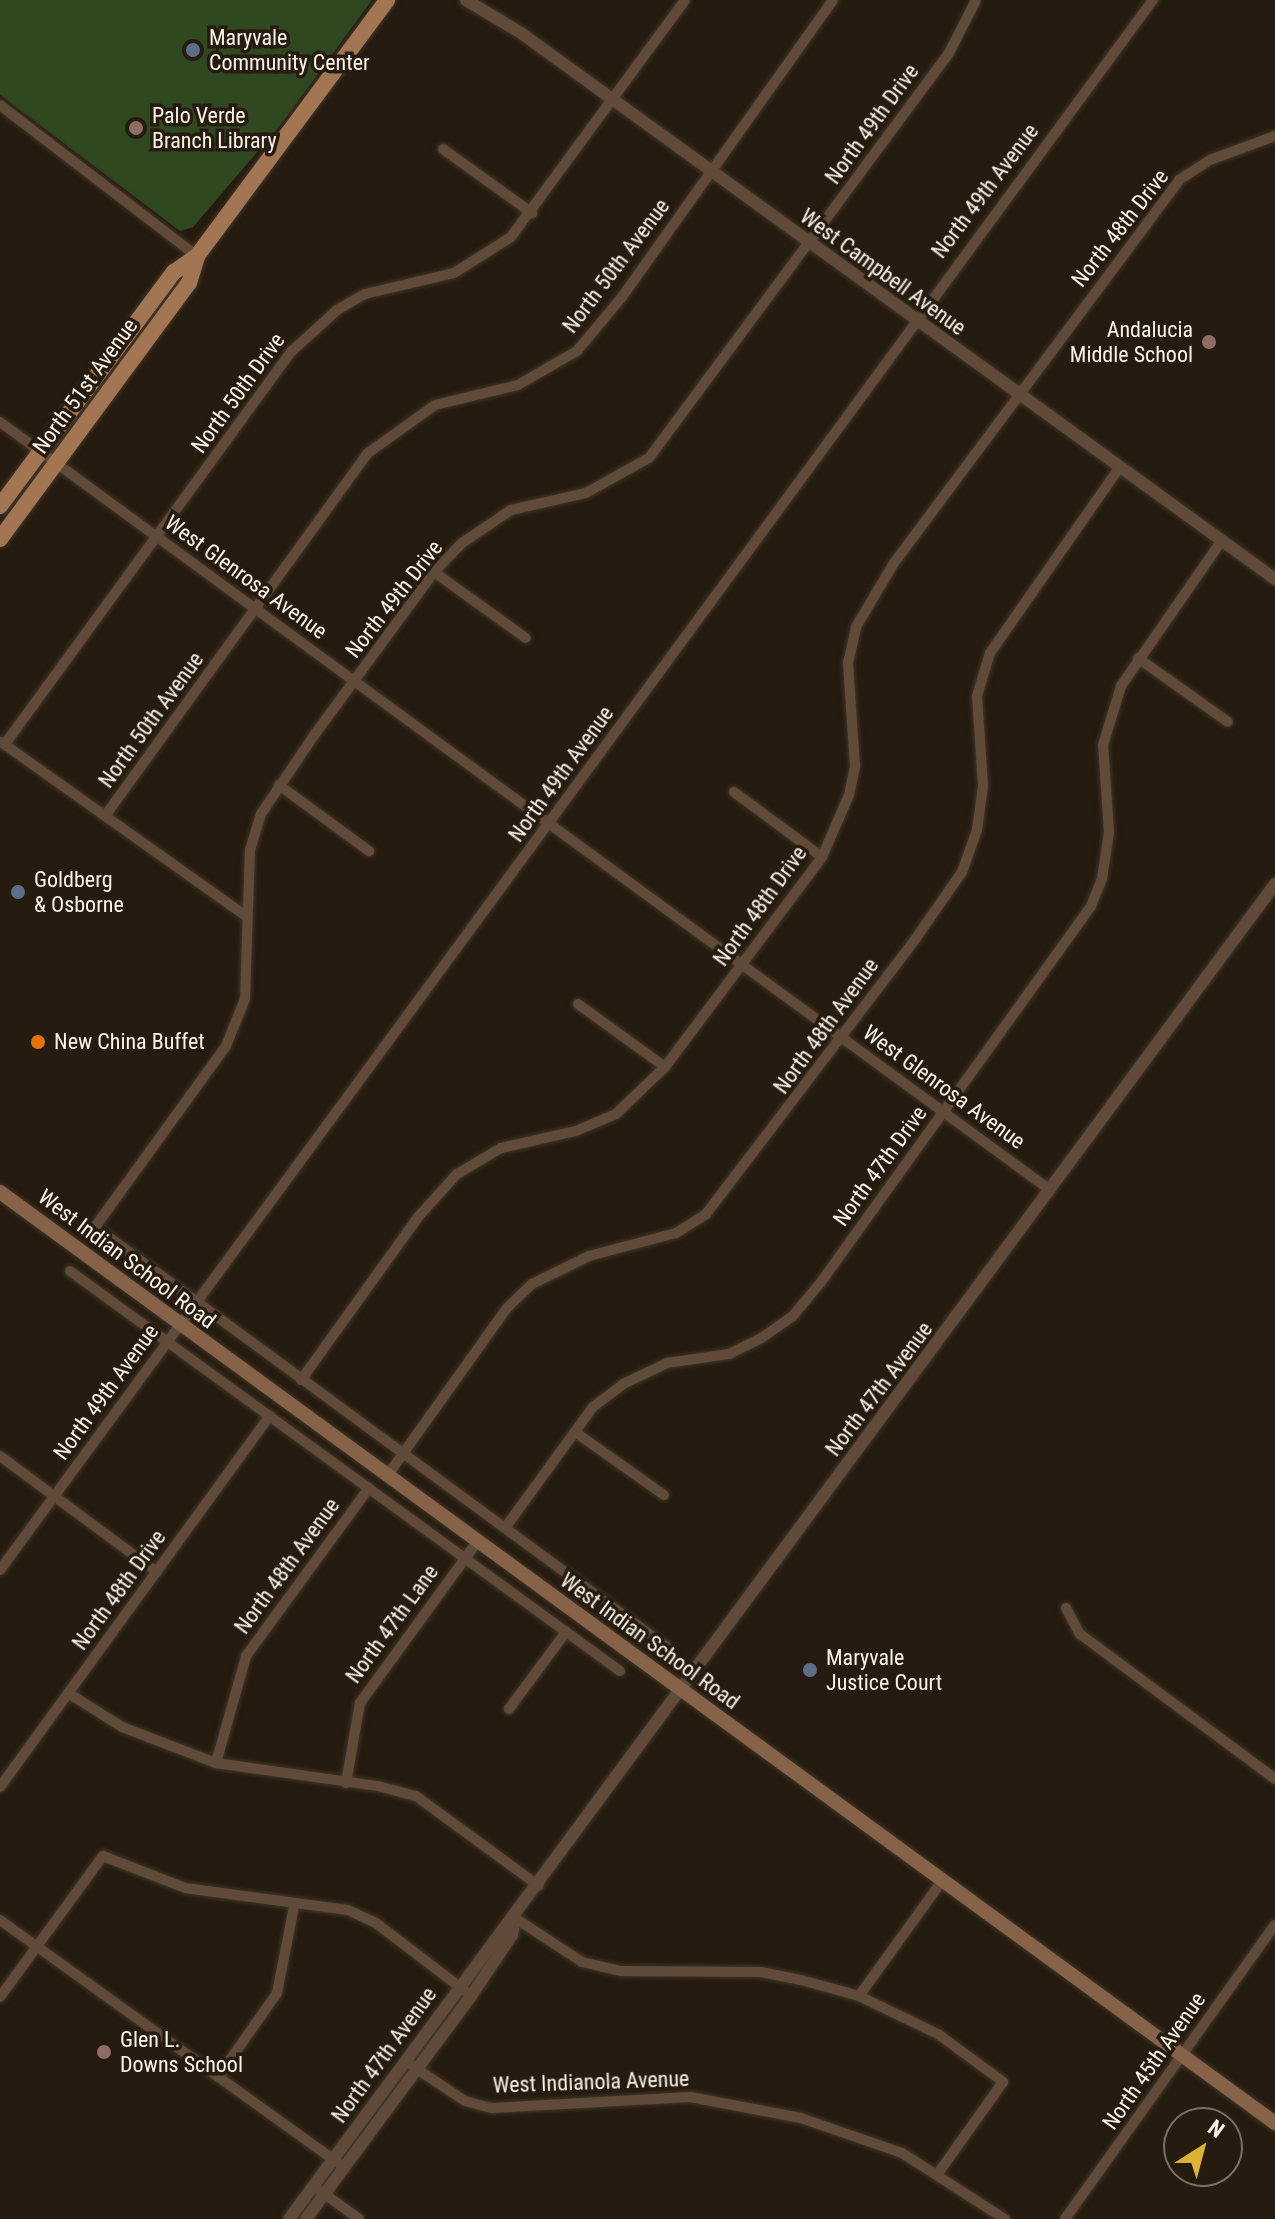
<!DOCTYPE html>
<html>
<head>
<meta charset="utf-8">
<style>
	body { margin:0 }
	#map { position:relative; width:1275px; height:2219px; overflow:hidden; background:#251b0e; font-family:"Roboto Condensed",sans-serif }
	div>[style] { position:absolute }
	.green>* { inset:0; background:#304820 }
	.roads { filter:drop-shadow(0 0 2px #3f3528) drop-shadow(0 0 2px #3f3528) }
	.minor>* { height:10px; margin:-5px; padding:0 5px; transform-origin:5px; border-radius:5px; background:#604a3a }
	.tertiary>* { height:12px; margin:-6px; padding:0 6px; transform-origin:6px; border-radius:6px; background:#604a3a }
	.secondary>* { height:14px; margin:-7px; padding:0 7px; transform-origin:7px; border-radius:7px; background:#866348 }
	.primary>* { height:16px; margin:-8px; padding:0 8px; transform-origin:8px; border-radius:8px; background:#a37653 }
	.dots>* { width:22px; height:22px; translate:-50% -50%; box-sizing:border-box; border:4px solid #251b0e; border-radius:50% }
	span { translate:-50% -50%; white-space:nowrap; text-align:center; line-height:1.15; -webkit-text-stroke:7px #251b0e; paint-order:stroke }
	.poi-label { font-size:22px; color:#faf3ea }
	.left { translate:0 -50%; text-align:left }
	.right { translate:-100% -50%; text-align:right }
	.street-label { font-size:22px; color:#faf3ea }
	.north { position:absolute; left:1163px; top:2107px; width:80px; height:80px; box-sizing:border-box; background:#251b0e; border:2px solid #7a7166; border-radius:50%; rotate:36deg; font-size:22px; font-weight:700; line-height:32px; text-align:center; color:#faf3ea }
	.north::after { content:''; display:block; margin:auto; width:28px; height:36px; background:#deb133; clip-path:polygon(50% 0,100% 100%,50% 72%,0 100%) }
</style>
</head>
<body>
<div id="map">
	<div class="green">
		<div style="clip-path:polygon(0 0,372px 0,283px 122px,193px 227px,180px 231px,0 95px)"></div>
	</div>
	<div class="roads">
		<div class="minor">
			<div style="left:0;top:105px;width:248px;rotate:37.5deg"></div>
			<div style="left:443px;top:149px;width:110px;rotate:35.7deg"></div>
			<div style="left:0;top:422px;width:1301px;rotate:36.18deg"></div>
			<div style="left:434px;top:572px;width:113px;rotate:35.7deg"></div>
			<div style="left:1138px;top:658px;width:110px;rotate:35.4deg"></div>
			<div style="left:1px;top:742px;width:298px;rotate:35.4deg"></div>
			<div style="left:5px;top:744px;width:487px;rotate:-53.9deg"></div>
			<div style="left:292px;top:351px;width:61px;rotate:-42.3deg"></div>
			<div style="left:337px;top:310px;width:32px;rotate:-30deg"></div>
			<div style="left:365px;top:294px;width:91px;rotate:-13.3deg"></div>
			<div style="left:454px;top:273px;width:67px;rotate:-32.3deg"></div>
			<div style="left:511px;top:237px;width:294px;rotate:-53.7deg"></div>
			<div style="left:279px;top:785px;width:112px;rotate:36.3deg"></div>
			<div style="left:734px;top:792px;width:109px;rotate:36.5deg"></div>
			<div style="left:105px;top:816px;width:448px;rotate:-54.1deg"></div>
			<div style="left:368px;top:453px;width:82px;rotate:-35.6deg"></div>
			<div style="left:435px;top:405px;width:85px;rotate:-13.5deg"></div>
			<div style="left:518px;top:385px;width:68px;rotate:-30deg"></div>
			<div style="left:577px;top:351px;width:70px;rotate:-50.2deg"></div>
			<div style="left:622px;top:297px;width:364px;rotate:-54.6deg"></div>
			<div style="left:578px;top:1004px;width:107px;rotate:35.9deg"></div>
			<div style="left:70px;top:1271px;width:680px;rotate:36.03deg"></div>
			<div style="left:301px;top:1380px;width:202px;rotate:-54.3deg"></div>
			<div style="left:419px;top:1216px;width:57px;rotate:-47.9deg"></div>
			<div style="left:457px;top:1174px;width:51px;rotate:-30.6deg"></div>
			<div style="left:501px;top:1148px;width:77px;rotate:-12.8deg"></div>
			<div style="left:576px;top:1131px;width:43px;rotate:-23deg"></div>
			<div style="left:616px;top:1114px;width:68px;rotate:-43.8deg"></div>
			<div style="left:665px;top:1067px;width:262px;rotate:-53.2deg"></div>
			<div style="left:822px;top:857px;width:68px;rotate:-66.5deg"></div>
			<div style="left:849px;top:795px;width:30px;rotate:-78deg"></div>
			<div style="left:855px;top:766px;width:103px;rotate:-93.9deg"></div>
			<div style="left:848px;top:663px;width:37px;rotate:-77deg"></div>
			<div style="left:856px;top:627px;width:74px;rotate:-59.3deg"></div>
			<div style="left:894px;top:563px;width:477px;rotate:-53.3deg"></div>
			<div style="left:1179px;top:180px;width:37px;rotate:-33deg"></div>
			<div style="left:1210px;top:160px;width:69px;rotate:-20.3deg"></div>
			<div style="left:575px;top:1432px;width:109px;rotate:35.3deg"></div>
			<div style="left:0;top:1456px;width:195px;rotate:36.5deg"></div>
			<div style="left:387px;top:1476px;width:206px;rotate:-54.5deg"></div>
			<div style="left:507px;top:1308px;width:35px;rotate:-44deg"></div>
			<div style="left:532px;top:1284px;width:64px;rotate:-26.2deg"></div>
			<div style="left:589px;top:1256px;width:90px;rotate:-14.8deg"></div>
			<div style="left:676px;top:1233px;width:36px;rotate:-32deg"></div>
			<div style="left:706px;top:1214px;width:347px;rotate:-52.7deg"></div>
			<div style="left:916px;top:938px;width:80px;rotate:-55.1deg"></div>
			<div style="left:962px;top:872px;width:45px;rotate:-70.3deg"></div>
			<div style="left:977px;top:830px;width:44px;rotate:-82.2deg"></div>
			<div style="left:983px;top:786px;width:90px;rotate:-93.8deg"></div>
			<div style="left:977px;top:696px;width:45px;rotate:-73.2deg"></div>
			<div style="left:990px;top:653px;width:226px;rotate:-55.1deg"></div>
			<div style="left:505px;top:1528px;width:150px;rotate:-54deg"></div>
			<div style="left:593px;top:1407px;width:38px;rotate:-37deg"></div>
			<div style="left:623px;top:1384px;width:49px;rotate:-25.5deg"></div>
			<div style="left:667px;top:1363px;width:63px;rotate:-8.3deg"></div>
			<div style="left:729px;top:1354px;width:34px;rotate:-26deg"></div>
			<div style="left:760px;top:1339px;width:39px;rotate:-35deg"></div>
			<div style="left:792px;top:1317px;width:45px;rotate:-50.4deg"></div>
			<div style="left:821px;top:1282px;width:463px;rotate:-54.3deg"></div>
			<div style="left:1091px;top:906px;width:29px;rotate:-68deg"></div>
			<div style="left:1102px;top:879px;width:48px;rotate:-81.5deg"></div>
			<div style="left:1109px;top:832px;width:87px;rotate:-93.9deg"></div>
			<div style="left:1103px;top:745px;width:62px;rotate:-73deg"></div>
			<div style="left:1121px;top:686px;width:178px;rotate:-55.3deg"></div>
			<div style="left:0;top:1570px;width:1948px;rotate:-53.71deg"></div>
			<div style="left:1066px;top:1608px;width:30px;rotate:62deg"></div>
			<div style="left:1080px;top:1634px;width:243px;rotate:36.6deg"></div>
			<div style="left:671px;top:1650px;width:715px;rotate:-143.71deg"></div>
			<div style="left:95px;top:1227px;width:223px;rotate:-54.1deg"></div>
			<div style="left:226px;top:1046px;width:51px;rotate:-68deg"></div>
			<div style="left:245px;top:999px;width:149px;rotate:-88.1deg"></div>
			<div style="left:250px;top:850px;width:38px;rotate:-73deg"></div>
			<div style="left:261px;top:814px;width:97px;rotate:-56deg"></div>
			<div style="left:315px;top:734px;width:201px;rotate:-53.7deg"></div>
			<div style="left:434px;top:572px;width:40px;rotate:-46deg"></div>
			<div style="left:462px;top:543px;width:59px;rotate:-34deg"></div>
			<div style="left:511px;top:510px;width:77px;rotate:-12.8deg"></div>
			<div style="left:586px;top:493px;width:72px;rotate:-29.1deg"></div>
			<div style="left:649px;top:458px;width:504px;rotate:-53.47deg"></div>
			<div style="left:949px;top:53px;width:59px;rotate:-63deg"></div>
			<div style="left:68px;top:1693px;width:64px;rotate:32.2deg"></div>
			<div style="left:122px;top:1727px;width:101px;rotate:21deg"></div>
			<div style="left:216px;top:1763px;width:164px;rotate:8.1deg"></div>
			<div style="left:378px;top:1786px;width:39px;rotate:15deg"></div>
			<div style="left:416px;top:1796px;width:152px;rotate:36.2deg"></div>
			<div style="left:509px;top:1709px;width:96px;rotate:-53.5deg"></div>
			<div style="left:216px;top:1763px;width:111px;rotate:-74.3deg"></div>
			<div style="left:246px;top:1656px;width:208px;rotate:-53.8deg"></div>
			<div style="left:346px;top:1783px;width:81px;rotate:-80.1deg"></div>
			<div style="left:360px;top:1703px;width:199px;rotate:-54deg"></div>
			<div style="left:0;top:1787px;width:459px;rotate:-54deg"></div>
			<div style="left:515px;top:1918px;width:80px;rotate:33.3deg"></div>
			<div style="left:582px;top:1962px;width:39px;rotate:13deg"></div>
			<div style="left:620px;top:1971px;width:141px;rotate:0.4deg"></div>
			<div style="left:761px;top:1972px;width:41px;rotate:11.3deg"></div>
			<div style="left:801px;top:1980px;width:60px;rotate:15.4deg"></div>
			<div style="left:859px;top:1996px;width:88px;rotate:25.7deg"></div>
			<div style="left:938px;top:2034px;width:81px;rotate:36.4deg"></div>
			<div style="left:1003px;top:2082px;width:110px;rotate:125.4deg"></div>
			<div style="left:0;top:1920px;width:418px;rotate:35.7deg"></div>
			<div style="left:859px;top:1996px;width:142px;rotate:-54.2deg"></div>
			<div style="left:0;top:1997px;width:175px;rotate:-53.9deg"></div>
			<div style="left:103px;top:1856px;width:88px;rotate:21.3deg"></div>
			<div style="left:185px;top:1888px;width:164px;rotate:7.7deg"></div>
			<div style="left:348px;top:1910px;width:31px;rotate:25deg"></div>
			<div style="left:376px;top:1923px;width:112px;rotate:37.4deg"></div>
			<div style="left:411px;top:2065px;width:65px;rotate:33.7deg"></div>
			<div style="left:465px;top:2101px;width:28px;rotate:15deg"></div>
			<div style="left:492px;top:2108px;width:198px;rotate:-3.2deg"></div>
			<div style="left:690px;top:2097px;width:113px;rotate:10.7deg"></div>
			<div style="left:801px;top:2118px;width:107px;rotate:19.1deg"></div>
			<div style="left:902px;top:2153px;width:122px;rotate:32.7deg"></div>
			<div style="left:218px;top:2077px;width:103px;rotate:-54.9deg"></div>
			<div style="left:277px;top:1993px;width:89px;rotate:-78.9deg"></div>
			<div style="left:319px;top:2190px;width:49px;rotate:35.9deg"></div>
			<div style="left:1065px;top:2219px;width:361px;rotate:-54.5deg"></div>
		</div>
		<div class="tertiary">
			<div style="left:466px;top:0;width:64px;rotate:31deg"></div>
			<div style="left:521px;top:33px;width:931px;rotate:35.91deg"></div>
			<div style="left:289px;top:2219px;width:1660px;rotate:-53.55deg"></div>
			<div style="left:306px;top:2219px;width:277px;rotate:-53.5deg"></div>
			<div style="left:471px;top:1996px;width:73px;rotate:-56.1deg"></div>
			<div style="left:512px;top:1935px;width:17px;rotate:-80deg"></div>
		</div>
		<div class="secondary">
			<div style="left:0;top:1192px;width:1579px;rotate:36.14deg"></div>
		</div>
		<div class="primary">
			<div style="left:0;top:506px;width:292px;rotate:-53.4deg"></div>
			<div style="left:174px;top:272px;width:28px;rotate:-35deg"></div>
			<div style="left:197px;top:256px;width:319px;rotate:-53.4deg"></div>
			<div style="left:0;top:539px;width:318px;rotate:-53.6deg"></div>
			<div style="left:189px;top:283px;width:28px;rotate:-73deg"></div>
		</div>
	</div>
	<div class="dots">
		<div style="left:193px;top:50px;background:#5c6f8a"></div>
		<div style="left:136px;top:128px;background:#8d6e63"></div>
		<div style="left:1209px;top:342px;background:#8d6e63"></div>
		<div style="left:18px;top:892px;background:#5c6f8a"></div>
		<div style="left:38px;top:1042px;background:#e8710a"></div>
		<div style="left:810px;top:1670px;background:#5c6f8a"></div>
		<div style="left:104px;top:2052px;background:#8d6e63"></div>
	</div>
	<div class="poi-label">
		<span class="left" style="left:209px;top:50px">Maryvale<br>Community Center</span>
		<span class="left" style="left:152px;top:128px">Palo Verde<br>Branch Library</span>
		<span class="right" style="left:1193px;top:342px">Andalucia<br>Middle School</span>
		<span class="left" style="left:34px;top:892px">Goldberg<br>&amp; Osborne</span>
		<span class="left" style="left:54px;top:1042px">New China Buffet</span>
		<span class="left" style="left:826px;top:1670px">Maryvale<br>Justice Court</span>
		<span class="left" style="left:120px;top:2052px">Glen L.<br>Downs School</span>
	</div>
	<div class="street-label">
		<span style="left:872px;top:124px;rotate:-54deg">North 49th Drive</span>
		<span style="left:985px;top:191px;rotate:-53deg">North 49th Avenue</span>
		<span style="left:1120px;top:228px;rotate:-52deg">North 48th Drive</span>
		<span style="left:616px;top:266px;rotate:-53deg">North 50th Avenue</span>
		<span style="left:883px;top:272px;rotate:36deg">West Campbell Avenue</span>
		<span style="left:85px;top:386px;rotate:-54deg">North 51st Avenue</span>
		<span style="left:238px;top:393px;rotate:-54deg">North 50th Drive</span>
		<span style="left:246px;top:577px;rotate:36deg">West Glenrosa Avenue</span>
		<span style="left:394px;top:599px;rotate:-52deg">North 49th Drive</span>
		<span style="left:151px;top:720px;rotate:-54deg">North 50th Avenue</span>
		<span style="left:561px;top:774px;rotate:-54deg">North 49th Avenue</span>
		<span style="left:760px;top:906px;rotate:-54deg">North 48th Drive</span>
		<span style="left:826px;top:1026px;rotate:-54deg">North 48th Avenue</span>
		<span style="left:944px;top:1087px;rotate:36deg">West Glenrosa Avenue</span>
		<span style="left:880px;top:1166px;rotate:-54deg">North 47th Drive</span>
		<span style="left:127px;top:1259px;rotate:37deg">West Indian School Road</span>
		<span style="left:879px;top:1389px;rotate:-53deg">North 47th Avenue</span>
		<span style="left:106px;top:1392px;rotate:-54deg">North 49th Avenue</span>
		<span style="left:287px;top:1566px;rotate:-54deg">North 48th Avenue</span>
		<span style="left:119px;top:1590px;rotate:-54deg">North 48th Drive</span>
		<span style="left:392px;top:1624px;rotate:-54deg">North 47th Lane</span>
		<span style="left:650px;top:1641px;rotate:36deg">West Indian School Road</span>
		<span style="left:384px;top:2055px;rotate:-54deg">North 47th Avenue</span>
		<span style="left:1154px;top:2061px;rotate:-55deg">North 45th Avenue</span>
		<span style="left:591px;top:2082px;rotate:-2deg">West Indianola Avenue</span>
	</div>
	<div class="north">N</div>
</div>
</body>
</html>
